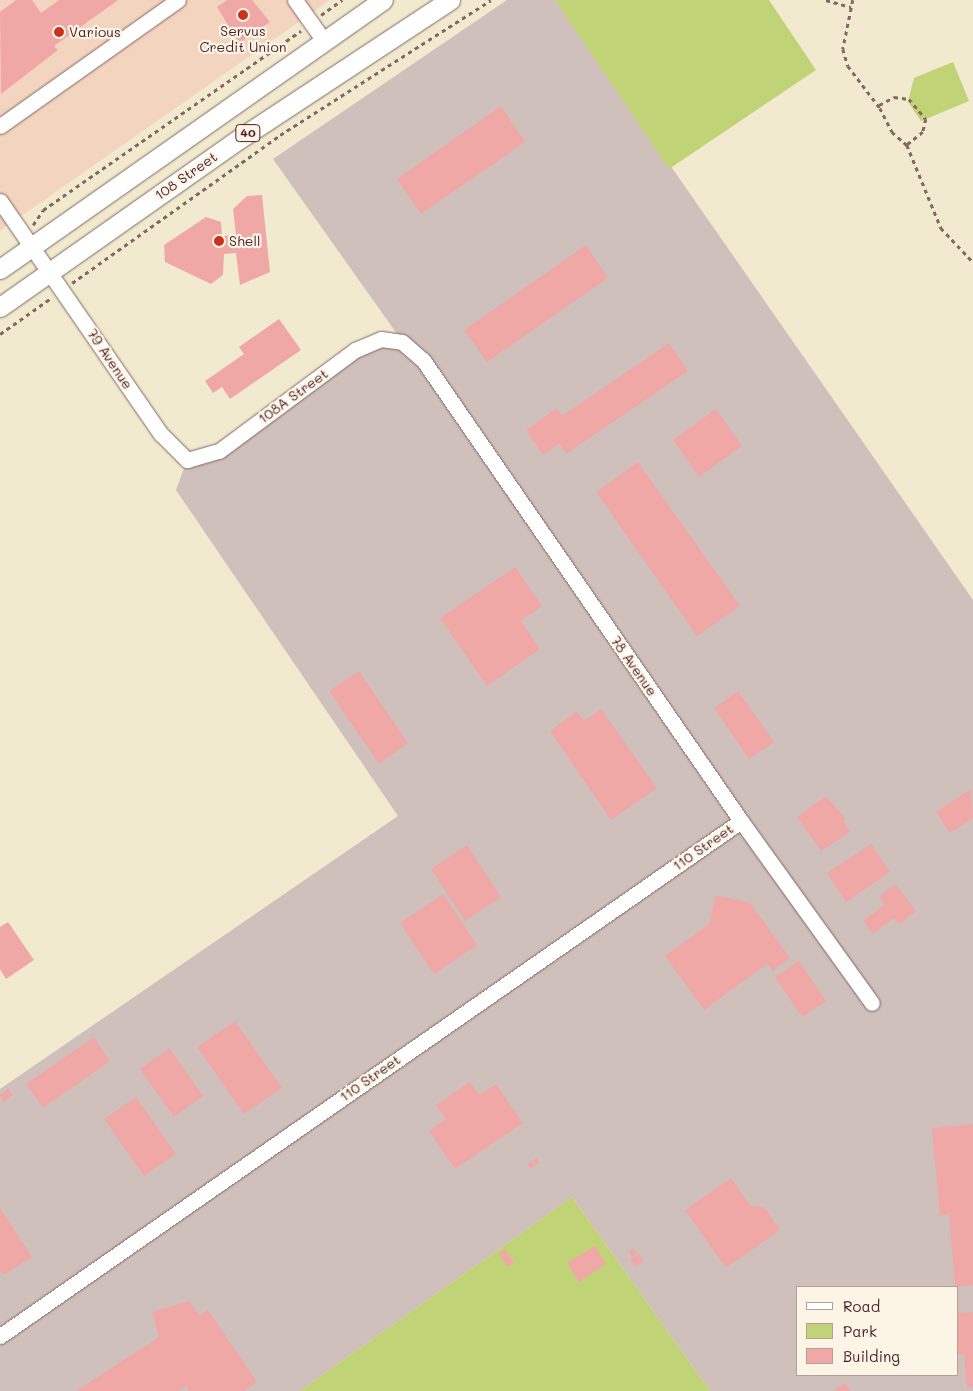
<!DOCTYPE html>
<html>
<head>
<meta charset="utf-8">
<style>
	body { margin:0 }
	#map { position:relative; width:973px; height:1391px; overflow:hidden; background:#f1eacf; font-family:Mali,sans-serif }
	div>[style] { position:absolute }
	.built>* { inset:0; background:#f3d4bf }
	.industrial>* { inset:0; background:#cfc0bb }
	.green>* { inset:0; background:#c0d376 }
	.building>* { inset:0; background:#f0a8a7 }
	.path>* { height:2.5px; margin-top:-1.25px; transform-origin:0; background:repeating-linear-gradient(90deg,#846664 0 4px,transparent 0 8px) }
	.roads { filter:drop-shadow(0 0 1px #846664) drop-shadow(0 0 1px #846664) }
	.minor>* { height:15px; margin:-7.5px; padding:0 7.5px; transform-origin:7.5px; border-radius:7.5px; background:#fff }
	.major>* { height:19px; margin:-9.5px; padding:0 9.5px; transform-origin:9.5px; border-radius:9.5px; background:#fff }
	.dots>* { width:14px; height:14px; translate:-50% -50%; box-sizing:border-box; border:2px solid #fcf5e5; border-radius:50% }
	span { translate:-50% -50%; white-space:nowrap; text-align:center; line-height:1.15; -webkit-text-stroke:4.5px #fcf5e5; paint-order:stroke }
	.shield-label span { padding:1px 4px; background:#fcf5e5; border:1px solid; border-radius:4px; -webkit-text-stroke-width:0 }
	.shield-label { font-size:12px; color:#4a1f2b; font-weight:700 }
	.poi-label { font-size:14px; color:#4a1f2b }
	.left { translate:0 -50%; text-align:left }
	.street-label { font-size:14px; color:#4a1f2b }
	.legend { position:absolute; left:796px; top:1286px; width:162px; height:90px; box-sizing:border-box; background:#fcf5e5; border:1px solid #b59f9b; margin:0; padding:6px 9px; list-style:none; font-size:15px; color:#4a1f2b }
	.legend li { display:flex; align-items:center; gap:10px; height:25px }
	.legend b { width:25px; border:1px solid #b59f9b }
</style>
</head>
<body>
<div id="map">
	<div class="built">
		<div style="clip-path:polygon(0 0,330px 0,0 231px)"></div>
	</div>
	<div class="industrial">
		<div style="clip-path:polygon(evenodd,507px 0,555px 0,973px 600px,973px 1391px,710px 1391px,572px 1197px,300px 1391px,0 1391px,0 1089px,398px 816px,176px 490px,187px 460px,219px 451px,355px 350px,402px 341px,273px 159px,507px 0,797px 1287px,957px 1287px,957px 1375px,797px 1375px,797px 1287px)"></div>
	</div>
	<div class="green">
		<div style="clip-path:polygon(555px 0,769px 0,816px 70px,669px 169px)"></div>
		<div style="clip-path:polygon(953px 62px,969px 101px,921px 121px,908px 102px,914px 78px)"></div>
		<div style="clip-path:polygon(572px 1197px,710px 1391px,300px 1391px)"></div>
	</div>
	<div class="building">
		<div style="clip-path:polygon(16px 0,32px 0,41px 13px,59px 0,118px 0,54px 46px,58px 50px,1px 94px,0 12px)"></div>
		<div style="clip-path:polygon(227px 0,252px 0,270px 22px,239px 43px,217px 7px)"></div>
		<div style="clip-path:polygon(501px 106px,525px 142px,421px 214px,397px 179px)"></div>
		<div style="clip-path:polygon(262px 195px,270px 272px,240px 285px,236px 253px,224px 254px,223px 275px,211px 284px,165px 262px,164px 245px,206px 217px,221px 222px,222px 236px,236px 235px,233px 209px,247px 196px)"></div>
		<div style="clip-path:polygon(586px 245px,608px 278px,487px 362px,464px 330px)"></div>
		<div style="clip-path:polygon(279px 319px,301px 350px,230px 399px,222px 387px,213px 393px,205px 381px,244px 354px,239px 347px)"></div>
		<div style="clip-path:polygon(669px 343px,688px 371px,566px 454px,559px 444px,543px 455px,526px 430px,557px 408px,562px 416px)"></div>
		<div style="clip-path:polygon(716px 409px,742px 446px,699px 477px,673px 440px)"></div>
		<div style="clip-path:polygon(638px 462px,740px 606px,697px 636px,596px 492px)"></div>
		<div style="clip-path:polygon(515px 567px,542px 606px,521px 621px,540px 649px,487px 686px,440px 618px)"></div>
		<div style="clip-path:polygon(359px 671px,408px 743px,379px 764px,329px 691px)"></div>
		<div style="clip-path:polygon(738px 691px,774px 742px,749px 759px,714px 708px)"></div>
		<div style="clip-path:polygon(601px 709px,657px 788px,611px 820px,550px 731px,577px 711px,584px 721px)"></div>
		<div style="clip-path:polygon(971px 789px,973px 818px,950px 833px,936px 812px)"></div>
		<div style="clip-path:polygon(826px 796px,846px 819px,843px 821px,850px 832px,821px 851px,797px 817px)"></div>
		<div style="clip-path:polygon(871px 844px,890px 872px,846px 902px,827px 873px)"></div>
		<div style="clip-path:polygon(467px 845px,501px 897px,465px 921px,431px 869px)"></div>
		<div style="clip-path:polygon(895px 884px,916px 911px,899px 924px,894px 918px,873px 934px,863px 921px,885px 904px,879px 897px)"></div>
		<div style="clip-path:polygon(443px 894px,477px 945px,434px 974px,400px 923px)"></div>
		<div style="clip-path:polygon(716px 895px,750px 903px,790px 958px,773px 971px,767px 964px,704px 1010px,665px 956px,709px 924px)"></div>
		<div style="clip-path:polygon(8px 922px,34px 960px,6px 979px,0 969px,0 927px)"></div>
		<div style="clip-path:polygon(799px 961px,826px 1001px,802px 1017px,775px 977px)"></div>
		<div style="clip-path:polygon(235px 1021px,282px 1088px,244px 1114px,197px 1047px)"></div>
		<div style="clip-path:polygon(94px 1037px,110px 1061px,43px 1108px,26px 1084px)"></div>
		<div style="clip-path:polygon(169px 1048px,203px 1096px,174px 1117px,140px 1069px)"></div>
		<div style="clip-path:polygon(470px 1082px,479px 1095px,496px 1084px,523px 1123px,455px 1169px,429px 1131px,446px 1119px,436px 1105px)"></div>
		<div style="clip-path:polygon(8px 1089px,13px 1095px,3px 1102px,0 1095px)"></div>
		<div style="clip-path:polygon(136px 1097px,176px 1154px,144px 1176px,104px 1119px)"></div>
		<div style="clip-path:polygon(973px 1124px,973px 1285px,955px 1287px,949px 1214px,940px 1216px,932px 1128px)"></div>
		<div style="clip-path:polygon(537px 1157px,540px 1162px,536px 1165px,533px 1161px)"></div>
		<div style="clip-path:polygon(531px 1161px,535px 1166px,531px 1169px,527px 1165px)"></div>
		<div style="clip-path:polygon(731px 1178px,750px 1205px,765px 1208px,780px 1230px,726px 1268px,685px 1210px)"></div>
		<div style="clip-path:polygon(0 1208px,32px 1257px,4px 1275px,0 1270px)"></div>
		<div style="clip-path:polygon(595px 1246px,606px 1264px,579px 1282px,567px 1263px)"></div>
		<div style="clip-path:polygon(505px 1249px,514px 1263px,507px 1267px,499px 1253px)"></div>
		<div style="clip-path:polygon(634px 1249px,637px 1253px,632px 1257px,629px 1252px)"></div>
		<div style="clip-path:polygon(639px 1254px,644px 1261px,635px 1267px,630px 1260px)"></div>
		<div style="clip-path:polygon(189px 1301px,200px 1316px,208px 1310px,257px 1382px,244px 1391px,189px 1391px,186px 1386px,179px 1391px,76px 1391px,159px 1337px,152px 1312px)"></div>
		<div style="clip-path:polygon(973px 1312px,973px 1387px,967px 1387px,964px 1354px,957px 1355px,957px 1313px)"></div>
		<div style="clip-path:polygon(845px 1383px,851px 1391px,833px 1391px)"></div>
	</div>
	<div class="path">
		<div style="left:826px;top:0;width:26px;rotate:16deg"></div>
		<div style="left:853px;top:0;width:50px;rotate:101.5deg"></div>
		<div style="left:843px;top:49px;width:18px;rotate:74deg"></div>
		<div style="left:848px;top:66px;width:53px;rotate:52.7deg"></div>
		<div style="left:880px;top:108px;width:27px;rotate:63deg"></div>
		<div style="left:892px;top:132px;width:20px;rotate:41deg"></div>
		<div style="left:907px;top:145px;width:90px;rotate:67.7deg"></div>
		<div style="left:941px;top:228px;width:47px;rotate:46.7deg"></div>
		<div style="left:321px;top:15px;width:26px;rotate:-36deg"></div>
		<div style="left:879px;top:105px;width:17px;rotate:-28deg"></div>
		<div style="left:894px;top:97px;width:15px;rotate:8deg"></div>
		<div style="left:909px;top:99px;width:26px;rotate:50deg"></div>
		<div style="left:926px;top:119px;width:13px;rotate:103deg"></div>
		<div style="left:923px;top:132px;width:21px;rotate:141deg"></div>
		<div style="left:33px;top:225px;width:18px;rotate:-56deg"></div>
		<div style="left:43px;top:210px;width:314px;rotate:-34.8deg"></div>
		<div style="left:72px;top:283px;width:255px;rotate:-35.4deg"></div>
		<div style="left:280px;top:135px;width:250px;rotate:-32.6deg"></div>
		<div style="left:0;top:334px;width:62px;rotate:-35.2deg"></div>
	</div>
	<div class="roads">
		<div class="minor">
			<div style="left:295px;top:0;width:50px;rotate:54.7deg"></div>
			<div style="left:0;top:126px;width:218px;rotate:-35.3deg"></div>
			<div style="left:0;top:201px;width:283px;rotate:55.4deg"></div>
			<div style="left:161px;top:434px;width:37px;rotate:45deg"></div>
			<div style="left:187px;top:460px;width:33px;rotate:-16deg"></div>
			<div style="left:219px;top:451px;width:169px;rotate:-36.6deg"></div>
			<div style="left:355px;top:350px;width:28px;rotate:-23deg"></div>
			<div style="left:381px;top:339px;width:21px;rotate:8deg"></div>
			<div style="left:402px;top:342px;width:28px;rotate:41deg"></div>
			<div style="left:423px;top:360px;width:560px;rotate:55.4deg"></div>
			<div style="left:741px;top:821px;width:224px;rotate:54.3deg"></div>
			<div style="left:0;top:1336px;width:902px;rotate:-34.8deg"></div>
		</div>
		<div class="major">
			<div style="left:0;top:269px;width:468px;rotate:-35.1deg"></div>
			<div style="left:0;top:307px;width:292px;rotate:-35.1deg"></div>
			<div style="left:239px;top:139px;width:253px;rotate:-33.4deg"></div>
		</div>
	</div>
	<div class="dots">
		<div style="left:243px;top:15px;background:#c8321e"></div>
		<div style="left:59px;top:32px;background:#c8321e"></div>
		<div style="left:219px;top:241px;background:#c8321e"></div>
	</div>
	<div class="shield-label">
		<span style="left:248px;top:133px">40</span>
	</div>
	<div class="poi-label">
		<span style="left:243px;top:39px">Servus<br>Credit Union</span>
		<span class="left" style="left:69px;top:32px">Various</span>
		<span class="left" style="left:229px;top:241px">Shell</span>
	</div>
	<div class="street-label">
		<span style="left:186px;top:176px;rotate:-35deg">108 Street</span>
		<span style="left:110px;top:359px;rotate:56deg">79 Avenue</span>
		<span style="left:293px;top:396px;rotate:-36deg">108A Street</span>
		<span style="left:634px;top:666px;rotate:55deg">78 Avenue</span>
		<span style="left:703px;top:847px;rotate:-35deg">110 Street</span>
		<span style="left:370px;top:1078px;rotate:-35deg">110 Street</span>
	</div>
	<ul class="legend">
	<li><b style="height:6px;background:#fff"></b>Road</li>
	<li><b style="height:14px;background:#c0d376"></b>Park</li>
	<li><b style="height:14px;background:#f0a8a7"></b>Building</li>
	</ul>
</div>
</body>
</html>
